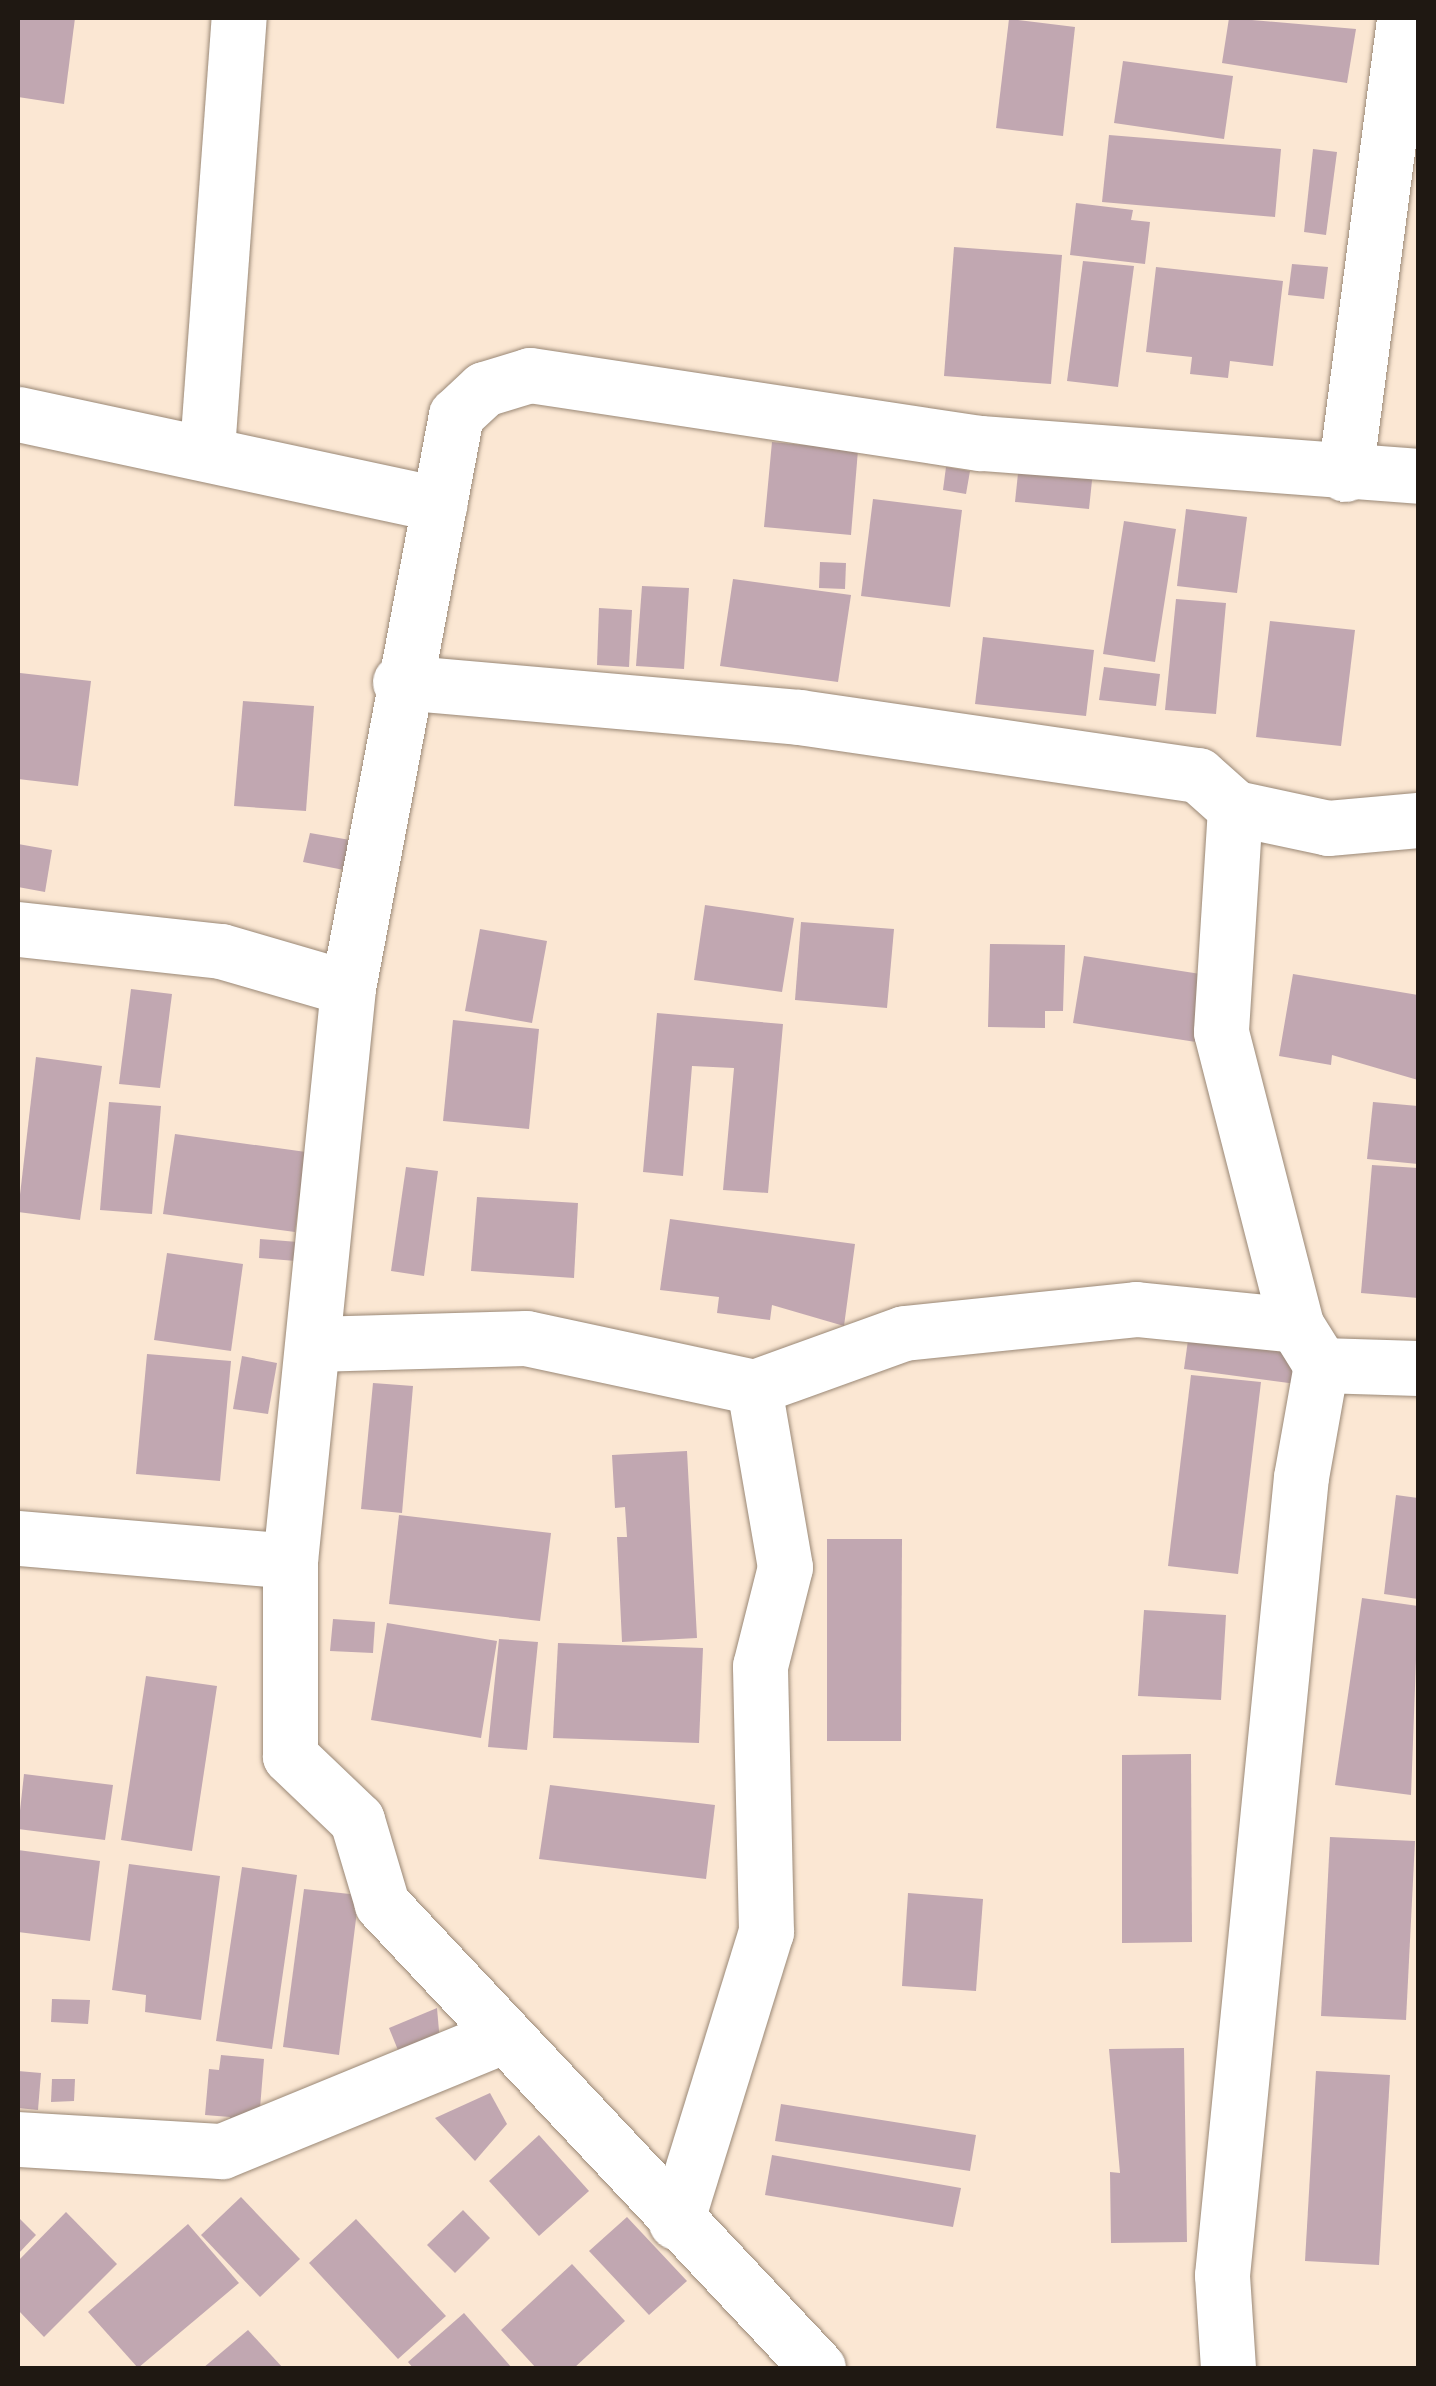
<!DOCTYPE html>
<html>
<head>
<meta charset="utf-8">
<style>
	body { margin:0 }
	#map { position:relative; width:1436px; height:2386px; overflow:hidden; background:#fbe7d3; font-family:Arial,sans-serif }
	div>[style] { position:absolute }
	.building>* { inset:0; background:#c1a7b1 }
	.roads { filter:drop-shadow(0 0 2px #9a8876) drop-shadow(0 0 2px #9a8876) }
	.minor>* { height:55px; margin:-27.5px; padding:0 27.5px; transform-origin:27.5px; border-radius:27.5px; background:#fff }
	span { translate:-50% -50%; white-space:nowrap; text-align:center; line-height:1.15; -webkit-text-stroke:8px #fff6ef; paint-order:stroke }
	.frame { position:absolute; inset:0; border:20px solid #1f1812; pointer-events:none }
</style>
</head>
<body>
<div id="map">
	<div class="building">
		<div style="clip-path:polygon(18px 18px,75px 18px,64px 104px,18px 97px)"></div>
		<div style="clip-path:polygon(1229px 18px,1356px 29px,1347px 83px,1222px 63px)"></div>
		<div style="clip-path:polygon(1009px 19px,1075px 27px,1063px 136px,996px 128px)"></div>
		<div style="clip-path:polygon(1123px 61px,1233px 76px,1224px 139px,1114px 123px)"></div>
		<div style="clip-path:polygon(1109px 135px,1281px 149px,1275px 217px,1102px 202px)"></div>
		<div style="clip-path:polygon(1313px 149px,1337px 152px,1326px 235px,1304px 232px)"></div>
		<div style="clip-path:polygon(1076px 203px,1133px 210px,1131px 220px,1150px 222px,1145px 264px,1070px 255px)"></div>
		<div style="clip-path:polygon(954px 247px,1062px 255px,1051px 384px,944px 376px)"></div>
		<div style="clip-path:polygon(1083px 261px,1134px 266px,1118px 387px,1067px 381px)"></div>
		<div style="clip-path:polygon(1292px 264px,1328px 267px,1324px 299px,1288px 295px)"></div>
		<div style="clip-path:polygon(1156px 267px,1283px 281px,1273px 366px,1230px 361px,1228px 378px,1190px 374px,1192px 357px,1146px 352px)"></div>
		<div style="clip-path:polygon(772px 442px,858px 450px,851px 535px,764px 527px)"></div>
		<div style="clip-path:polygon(1019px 464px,1093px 471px,1089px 509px,1015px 502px)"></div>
		<div style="clip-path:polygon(946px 467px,970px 471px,966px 494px,943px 490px)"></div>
		<div style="clip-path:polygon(873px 499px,962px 510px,950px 607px,861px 596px)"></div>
		<div style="clip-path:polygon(1186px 509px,1247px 517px,1237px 593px,1177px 586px)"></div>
		<div style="clip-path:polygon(1124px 521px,1176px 529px,1155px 662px,1103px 654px)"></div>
		<div style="clip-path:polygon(820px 562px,846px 563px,845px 589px,819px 588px)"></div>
		<div style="clip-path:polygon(733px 579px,851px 595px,838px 682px,720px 666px)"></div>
		<div style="clip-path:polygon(642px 586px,689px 588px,684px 669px,636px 666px)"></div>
		<div style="clip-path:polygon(1176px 599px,1226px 603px,1216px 714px,1165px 710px)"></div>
		<div style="clip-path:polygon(599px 608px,632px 610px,629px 667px,597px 665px)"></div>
		<div style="clip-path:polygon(1270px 621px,1355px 630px,1341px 746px,1256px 737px)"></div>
		<div style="clip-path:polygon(983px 637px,1094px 650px,1086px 716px,975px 704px)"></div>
		<div style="clip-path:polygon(1104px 667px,1160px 674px,1156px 706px,1099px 700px)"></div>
		<div style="clip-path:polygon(20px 673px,91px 681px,78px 786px,18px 779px)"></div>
		<div style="clip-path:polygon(243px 701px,314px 706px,306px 811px,234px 806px)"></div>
		<div style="clip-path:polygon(310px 833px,350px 840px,344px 870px,303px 862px)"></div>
		<div style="clip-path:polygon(18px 844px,52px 850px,45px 892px,18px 887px)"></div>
		<div style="clip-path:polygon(705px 905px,794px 918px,782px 992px,694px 980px)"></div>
		<div style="clip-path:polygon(801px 922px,894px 929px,887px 1008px,795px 1000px)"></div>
		<div style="clip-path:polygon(480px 929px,547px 941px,532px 1023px,465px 1011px)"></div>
		<div style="clip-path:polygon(990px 944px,1065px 945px,1063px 1011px,1045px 1011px,1045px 1028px,988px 1027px)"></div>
		<div style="clip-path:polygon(1084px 956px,1207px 975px,1196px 1042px,1073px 1023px)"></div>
		<div style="clip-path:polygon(1293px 974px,1418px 995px,1418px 1080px,1332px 1055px,1331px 1065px,1279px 1056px)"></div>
		<div style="clip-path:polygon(131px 989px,172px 994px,160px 1088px,119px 1084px)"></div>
		<div style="clip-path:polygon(657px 1013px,783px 1024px,768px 1193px,723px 1190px,734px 1068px,692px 1066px,683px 1176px,643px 1172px)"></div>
		<div style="clip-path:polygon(453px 1020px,539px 1029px,529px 1129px,443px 1121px)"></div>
		<div style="clip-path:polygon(36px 1057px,102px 1066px,80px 1220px,18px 1212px)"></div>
		<div style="clip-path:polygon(109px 1102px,161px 1106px,152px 1214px,100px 1210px)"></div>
		<div style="clip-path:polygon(1373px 1102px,1418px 1106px,1418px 1164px,1367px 1159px)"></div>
		<div style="clip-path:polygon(175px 1134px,306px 1152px,295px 1232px,163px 1214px)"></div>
		<div style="clip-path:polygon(1372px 1165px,1418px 1168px,1418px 1298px,1361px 1293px)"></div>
		<div style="clip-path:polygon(406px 1167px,438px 1171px,424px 1276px,391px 1271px)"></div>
		<div style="clip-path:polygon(477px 1197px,578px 1203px,574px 1278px,471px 1271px)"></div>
		<div style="clip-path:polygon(670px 1219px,855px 1244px,844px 1326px,772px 1305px,770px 1320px,717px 1313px,719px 1297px,660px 1290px)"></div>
		<div style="clip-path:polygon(260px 1239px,298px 1242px,296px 1261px,259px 1258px)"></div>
		<div style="clip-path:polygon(167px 1253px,243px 1264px,231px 1351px,154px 1340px)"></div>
		<div style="clip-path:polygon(1188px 1340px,1307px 1355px,1304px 1385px,1184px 1369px)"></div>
		<div style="clip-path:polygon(147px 1354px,231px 1361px,220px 1481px,136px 1474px)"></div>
		<div style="clip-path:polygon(242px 1356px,277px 1363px,268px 1414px,233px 1409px)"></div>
		<div style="clip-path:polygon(1191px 1375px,1261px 1382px,1238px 1574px,1168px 1566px)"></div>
		<div style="clip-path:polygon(373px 1383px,413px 1386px,402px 1513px,361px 1509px)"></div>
		<div style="clip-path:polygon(687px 1451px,697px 1638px,622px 1642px,617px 1537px,627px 1537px,625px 1507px,615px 1508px,612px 1455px)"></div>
		<div style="clip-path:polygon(1396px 1495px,1418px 1498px,1418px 1599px,1384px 1594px)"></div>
		<div style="clip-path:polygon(399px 1515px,551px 1533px,540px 1621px,389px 1604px)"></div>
		<div style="clip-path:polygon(827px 1539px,902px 1539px,901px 1741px,827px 1741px)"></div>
		<div style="clip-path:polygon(1362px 1598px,1418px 1606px,1411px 1795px,1335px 1785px)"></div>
		<div style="clip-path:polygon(1144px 1610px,1226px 1615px,1221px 1700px,1138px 1696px)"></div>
		<div style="clip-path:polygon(333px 1619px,375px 1622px,373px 1653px,330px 1651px)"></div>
		<div style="clip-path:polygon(387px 1623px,497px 1641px,481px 1738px,371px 1720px)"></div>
		<div style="clip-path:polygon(499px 1639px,538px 1642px,527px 1750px,488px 1747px)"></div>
		<div style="clip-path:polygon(558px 1643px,703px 1648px,699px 1743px,553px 1738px)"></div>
		<div style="clip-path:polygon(146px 1676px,217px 1686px,192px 1851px,121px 1840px)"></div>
		<div style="clip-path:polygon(1191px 1754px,1192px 1942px,1122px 1943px,1122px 1755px)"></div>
		<div style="clip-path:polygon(24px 1774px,113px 1785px,105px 1840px,18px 1829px)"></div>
		<div style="clip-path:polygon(550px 1785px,715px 1805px,706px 1879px,539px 1859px)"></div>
		<div style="clip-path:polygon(1330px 1837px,1415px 1841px,1406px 2020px,1321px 2016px)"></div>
		<div style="clip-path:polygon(18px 1850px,100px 1861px,90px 1941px,18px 1932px)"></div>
		<div style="clip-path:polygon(129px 1864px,220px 1876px,201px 2020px,145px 2012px,146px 1995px,112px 1990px)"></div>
		<div style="clip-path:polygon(242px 1867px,297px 1875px,272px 2049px,216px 2041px)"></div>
		<div style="clip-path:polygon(304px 1889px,359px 1895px,339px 2055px,283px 2047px)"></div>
		<div style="clip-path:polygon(908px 1893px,983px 1899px,976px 1991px,902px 1986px)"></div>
		<div style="clip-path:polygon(52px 1999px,90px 2000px,88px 2024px,51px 2022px)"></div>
		<div style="clip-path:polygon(437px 2008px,440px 2042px,402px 2060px,389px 2028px)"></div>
		<div style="clip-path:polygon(1184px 2048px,1187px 2242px,1111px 2243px,1110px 2172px,1120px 2173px,1109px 2049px)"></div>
		<div style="clip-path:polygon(221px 2055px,264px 2059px,258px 2133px,229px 2131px,230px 2117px,205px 2115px,209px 2069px,219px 2070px)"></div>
		<div style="clip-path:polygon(18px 2071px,41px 2073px,38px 2110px,18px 2108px)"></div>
		<div style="clip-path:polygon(1316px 2071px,1390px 2075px,1379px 2265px,1305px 2261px)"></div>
		<div style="clip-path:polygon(52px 2079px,75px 2079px,74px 2101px,51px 2102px)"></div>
		<div style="clip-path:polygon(490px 2093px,507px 2124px,475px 2161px,435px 2118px)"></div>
		<div style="clip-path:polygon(781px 2104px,976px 2135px,970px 2171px,775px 2141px)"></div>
		<div style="clip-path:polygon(539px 2135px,589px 2191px,539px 2236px,489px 2181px)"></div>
		<div style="clip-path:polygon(772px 2155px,961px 2188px,953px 2227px,765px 2195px)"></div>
		<div style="clip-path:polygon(241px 2197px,300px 2259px,260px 2297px,201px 2235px)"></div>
		<div style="clip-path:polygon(463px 2210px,490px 2238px,455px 2273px,427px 2245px)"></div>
		<div style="clip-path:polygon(66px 2212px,117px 2264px,44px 2337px,18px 2310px,18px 2261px)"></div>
		<div style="clip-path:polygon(18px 2217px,36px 2235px,18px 2254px)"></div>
		<div style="clip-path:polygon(627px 2217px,687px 2281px,649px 2315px,589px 2251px)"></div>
		<div style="clip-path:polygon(356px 2219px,446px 2316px,398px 2359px,309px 2263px)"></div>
		<div style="clip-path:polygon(188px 2224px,239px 2283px,138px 2368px,88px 2312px)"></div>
		<div style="clip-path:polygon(572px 2264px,625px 2321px,574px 2368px,536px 2368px,501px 2330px)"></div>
		<div style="clip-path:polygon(464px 2313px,512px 2368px,413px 2368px,408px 2362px)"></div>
		<div style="clip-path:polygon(248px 2330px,283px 2368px,203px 2368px)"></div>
	</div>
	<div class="roads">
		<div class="minor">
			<div style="left:18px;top:414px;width:431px;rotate:12.1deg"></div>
			<div style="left:207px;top:449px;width:432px;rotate:-85.8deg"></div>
			<div style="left:1345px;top:474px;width:460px;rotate:-82.6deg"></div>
			<div style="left:400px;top:682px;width:401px;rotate:5deg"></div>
			<div style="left:799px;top:717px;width:403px;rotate:8.3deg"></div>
			<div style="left:1198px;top:775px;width:50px;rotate:41.7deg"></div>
			<div style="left:1235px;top:808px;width:224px;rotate:93.6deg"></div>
			<div style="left:1221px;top:1032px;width:302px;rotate:75.6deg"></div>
			<div style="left:1296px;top:1325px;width:47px;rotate:58deg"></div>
			<div style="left:1235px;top:808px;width:95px;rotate:12.1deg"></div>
			<div style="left:1328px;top:828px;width:90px;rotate:-5.1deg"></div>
			<div style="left:18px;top:929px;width:204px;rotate:6.2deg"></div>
			<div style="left:221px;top:951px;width:132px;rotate:16.2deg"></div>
			<div style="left:313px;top:1344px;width:213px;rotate:-1.6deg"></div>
			<div style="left:526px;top:1338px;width:233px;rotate:12.1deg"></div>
			<div style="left:754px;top:1387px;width:159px;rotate:-19.8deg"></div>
			<div style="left:904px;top:1333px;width:233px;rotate:-5.9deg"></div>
			<div style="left:1136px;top:1309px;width:161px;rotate:5.7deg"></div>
			<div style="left:18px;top:1538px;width:273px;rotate:4.8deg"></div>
			<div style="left:18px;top:2139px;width:204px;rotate:3.4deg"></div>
			<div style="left:222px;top:2151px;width:304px;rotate:-22.3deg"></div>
			<div style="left:676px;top:2222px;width:304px;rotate:-72.8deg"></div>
			<div style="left:766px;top:1932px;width:266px;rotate:-91.3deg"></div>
			<div style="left:760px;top:1666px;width:102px;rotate:-75.8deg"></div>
			<div style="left:785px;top:1567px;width:183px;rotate:-99.8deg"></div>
			<div style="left:818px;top:2368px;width:637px;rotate:-133.22deg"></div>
			<div style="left:382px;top:1904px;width:88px;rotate:-106.6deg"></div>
			<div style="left:357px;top:1820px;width:93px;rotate:-136.3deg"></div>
			<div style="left:290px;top:1756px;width:195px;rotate:-90deg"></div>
			<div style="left:290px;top:1561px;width:576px;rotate:-84.22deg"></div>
			<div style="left:348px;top:988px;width:583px;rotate:-79.33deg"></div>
			<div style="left:456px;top:415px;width:38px;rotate:-43deg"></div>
			<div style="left:484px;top:389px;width:48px;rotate:-16.9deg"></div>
			<div style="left:530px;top:375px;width:456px;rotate:8.6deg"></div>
			<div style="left:981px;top:443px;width:438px;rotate:4.3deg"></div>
			<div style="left:1228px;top:2368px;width:93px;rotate:-93.7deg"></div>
			<div style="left:1222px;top:2275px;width:802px;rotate:-84.35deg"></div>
			<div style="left:1301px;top:1477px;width:114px;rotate:-79.9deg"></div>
			<div style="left:1321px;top:1365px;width:97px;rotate:1.8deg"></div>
		</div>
	</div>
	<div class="frame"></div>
</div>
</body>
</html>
